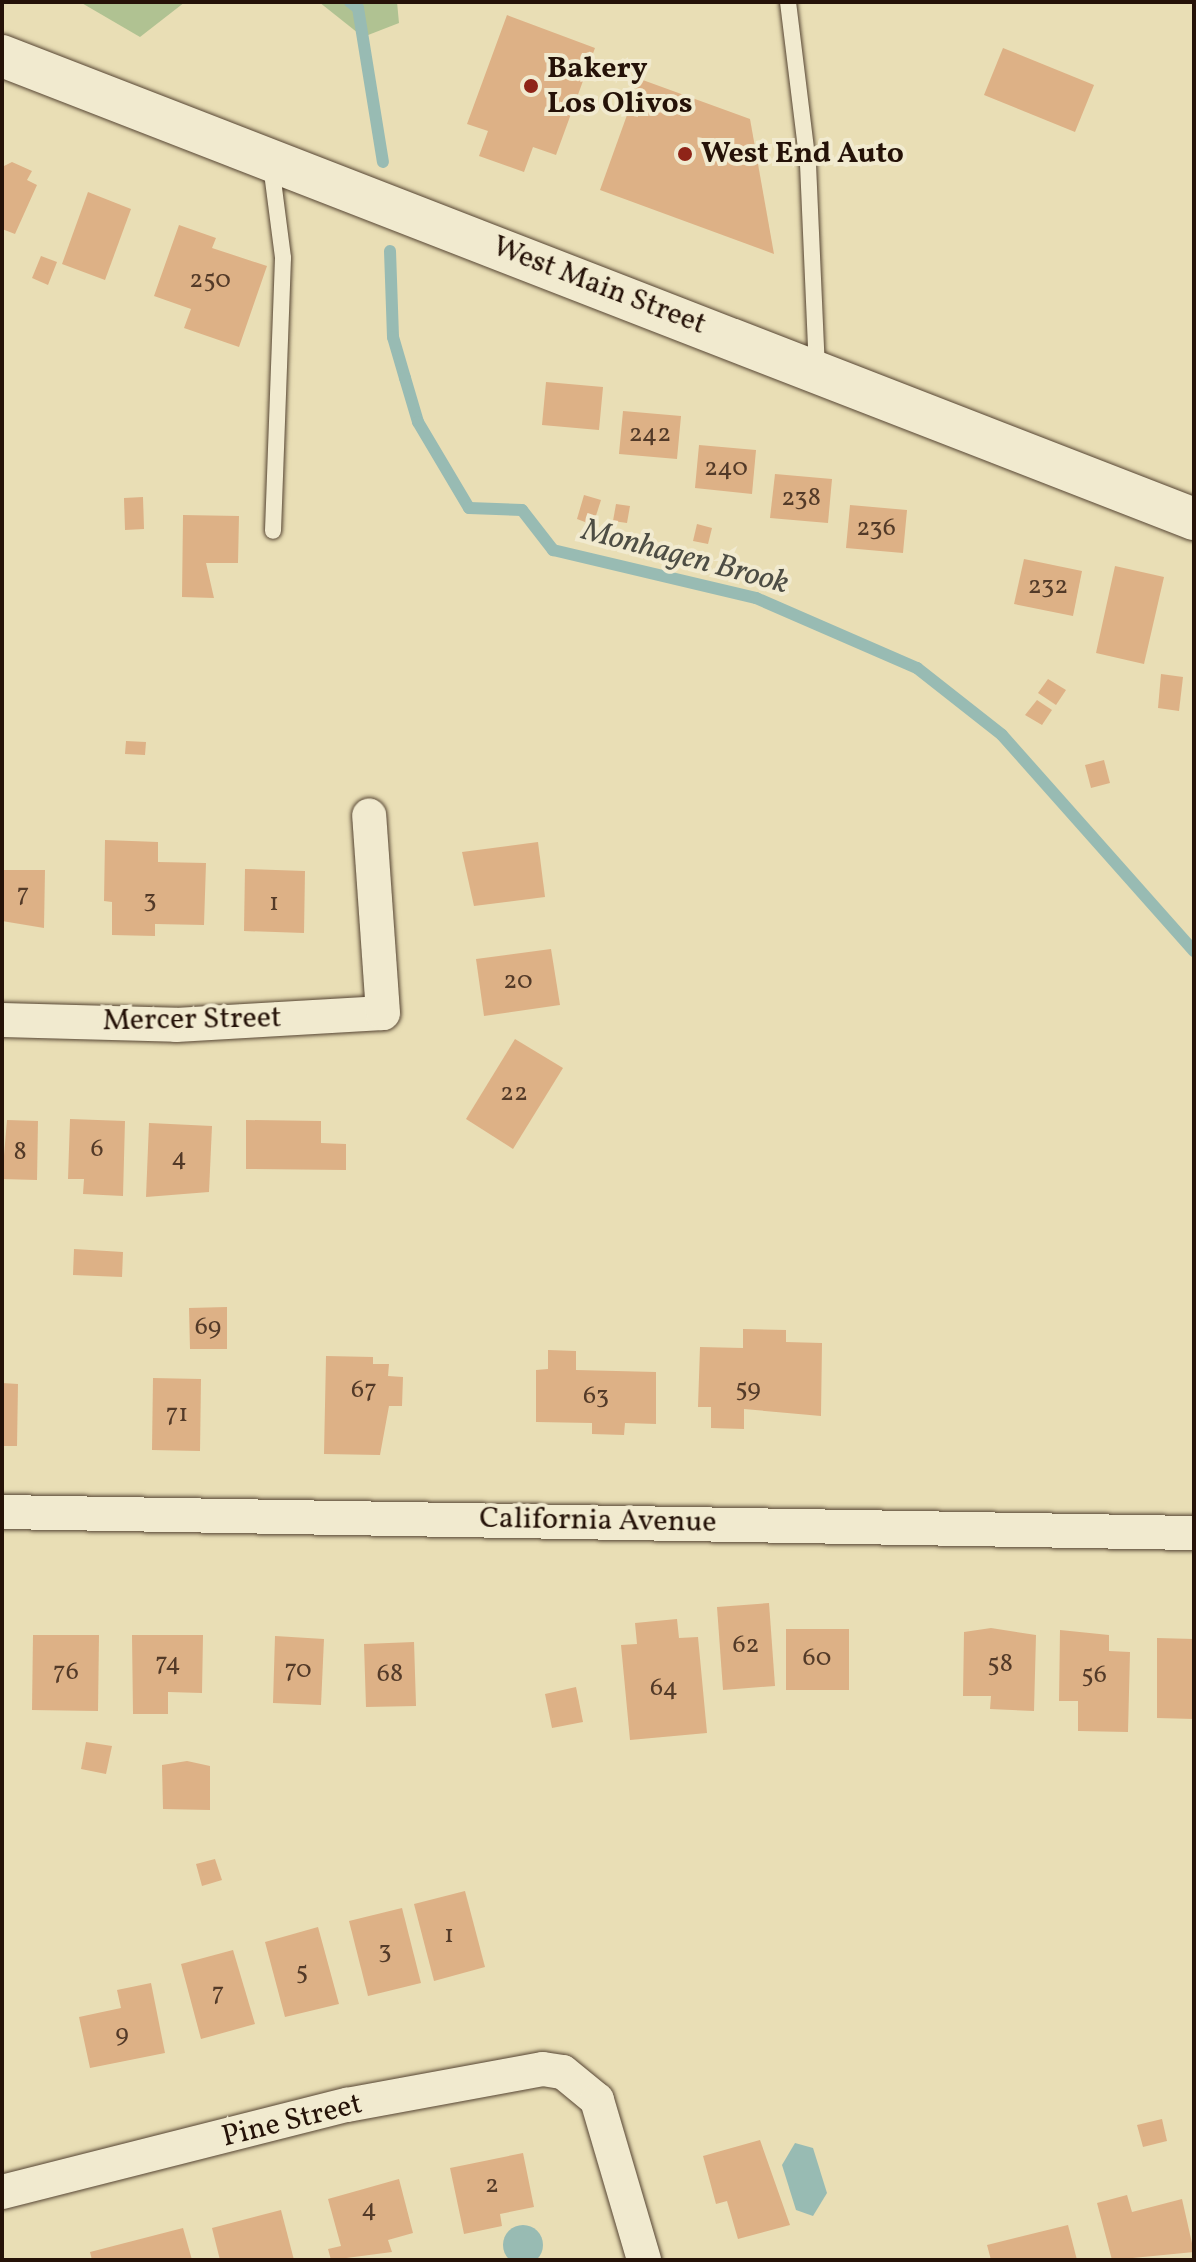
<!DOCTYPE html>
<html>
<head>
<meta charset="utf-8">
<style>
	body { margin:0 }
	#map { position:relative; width:1196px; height:2262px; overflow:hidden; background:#e9deb5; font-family:Vollkorn,serif }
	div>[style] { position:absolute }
	.green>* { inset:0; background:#b0c292 }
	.water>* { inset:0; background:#98bbb3 }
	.round { border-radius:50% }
	.stream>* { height:12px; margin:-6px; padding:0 6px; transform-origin:6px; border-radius:6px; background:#98bbb3 }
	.building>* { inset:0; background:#ddb186 }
	.roads { filter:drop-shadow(0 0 2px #564533) drop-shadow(0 0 2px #564533) }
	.service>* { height:16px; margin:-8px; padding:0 8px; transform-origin:8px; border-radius:8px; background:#f1eacf }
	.minor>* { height:34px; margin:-17px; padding:0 17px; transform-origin:17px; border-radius:17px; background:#f1eacf }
	.tertiary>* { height:42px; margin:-21px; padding:0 21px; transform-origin:21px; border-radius:21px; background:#f1eacf }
	.dots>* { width:22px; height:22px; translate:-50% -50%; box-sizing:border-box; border:4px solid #f1eacf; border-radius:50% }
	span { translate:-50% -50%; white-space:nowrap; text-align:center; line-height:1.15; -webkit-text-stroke:8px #f1eacf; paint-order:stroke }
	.number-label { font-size:26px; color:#533a28 }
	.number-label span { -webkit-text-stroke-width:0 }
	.poi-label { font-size:30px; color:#251208; font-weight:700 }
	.left { translate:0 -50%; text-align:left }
	.street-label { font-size:30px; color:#251208 }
	.water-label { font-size:32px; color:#4d4d44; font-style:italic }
	.frame { position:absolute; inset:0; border:4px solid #251208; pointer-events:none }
</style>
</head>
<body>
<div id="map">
	<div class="green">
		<div style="clip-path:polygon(80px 2px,185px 2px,140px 37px)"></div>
		<div style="clip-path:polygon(319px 2px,397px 2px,399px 23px,363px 37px)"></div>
	</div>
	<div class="water">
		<div style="clip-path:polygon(795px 2143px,813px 2148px,827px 2193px,813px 2216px,796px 2210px,782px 2165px)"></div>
		<div class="round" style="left:503px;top:2225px;width:40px;height:40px"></div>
	</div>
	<div class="stream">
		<div style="left:350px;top:2px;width:10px;rotate:37deg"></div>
		<div style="left:358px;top:8px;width:156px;rotate:80.8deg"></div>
		<div style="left:390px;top:251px;width:86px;rotate:88deg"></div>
		<div style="left:393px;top:337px;width:43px;rotate:73.7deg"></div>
		<div style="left:405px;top:378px;width:46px;rotate:73.5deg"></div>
		<div style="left:418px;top:422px;width:100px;rotate:59.3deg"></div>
		<div style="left:469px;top:508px;width:53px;rotate:2.2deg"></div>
		<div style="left:522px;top:510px;width:51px;rotate:52.2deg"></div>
		<div style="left:553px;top:550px;width:209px;rotate:13.3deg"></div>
		<div style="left:756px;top:598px;width:176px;rotate:23.5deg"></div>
		<div style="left:917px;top:668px;width:108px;rotate:38.2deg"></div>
		<div style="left:1002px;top:735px;width:289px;rotate:48.4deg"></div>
	</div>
	<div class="building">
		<div style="clip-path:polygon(507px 15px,595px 48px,556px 155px,533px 147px,524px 172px,479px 156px,488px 131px,467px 124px)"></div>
		<div style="clip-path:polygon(1003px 48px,1094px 85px,1075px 132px,984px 95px)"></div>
		<div style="clip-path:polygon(640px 79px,750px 119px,774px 254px,600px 190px)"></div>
		<div style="clip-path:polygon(12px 162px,32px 171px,27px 180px,37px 185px,15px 234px,2px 229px,2px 167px)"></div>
		<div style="clip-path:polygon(88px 192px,131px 209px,105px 280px,62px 264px)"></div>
		<div style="clip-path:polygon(179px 225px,216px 238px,212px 248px,267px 266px,239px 347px,184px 328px,191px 309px,154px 296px)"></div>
		<div style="clip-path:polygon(41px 256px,57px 262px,48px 285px,32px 278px)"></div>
		<div style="clip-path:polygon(546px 382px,603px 387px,599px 430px,542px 425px)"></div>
		<div style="clip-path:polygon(623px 411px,681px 416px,677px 459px,619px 454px)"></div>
		<div style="clip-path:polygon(699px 445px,756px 450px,752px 494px,695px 488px)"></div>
		<div style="clip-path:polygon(775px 474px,832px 479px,828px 523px,770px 518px)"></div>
		<div style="clip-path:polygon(584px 495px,601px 500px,593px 525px,577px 519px)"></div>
		<div style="clip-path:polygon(143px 497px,144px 529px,125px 530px,124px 498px)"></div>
		<div style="clip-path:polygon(616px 504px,630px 506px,627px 523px,613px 521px)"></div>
		<div style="clip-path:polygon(850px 505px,907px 510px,903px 553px,846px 548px)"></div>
		<div style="clip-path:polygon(183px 515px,239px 516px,238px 563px,206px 563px,214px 598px,182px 597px)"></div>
		<div style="clip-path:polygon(697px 524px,712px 528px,708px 544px,693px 541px)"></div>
		<div style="clip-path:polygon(1024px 559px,1082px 571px,1073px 616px,1014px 604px)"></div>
		<div style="clip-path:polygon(1115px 566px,1164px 577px,1144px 664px,1096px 653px)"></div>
		<div style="clip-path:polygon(1161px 674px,1183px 677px,1179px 711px,1158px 708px)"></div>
		<div style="clip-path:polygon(1048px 679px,1066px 690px,1056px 705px,1038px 693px)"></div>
		<div style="clip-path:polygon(1037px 700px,1052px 710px,1042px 725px,1025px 715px)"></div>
		<div style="clip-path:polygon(126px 741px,146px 742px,145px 755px,125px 754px)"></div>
		<div style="clip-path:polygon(1104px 760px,1110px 783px,1091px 788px,1085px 765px)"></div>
		<div style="clip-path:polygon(105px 840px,158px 842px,158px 862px,206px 863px,204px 925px,155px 924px,155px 936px,112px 935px,112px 902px,104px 901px)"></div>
		<div style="clip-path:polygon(538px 842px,545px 897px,474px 906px,462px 852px)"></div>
		<div style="clip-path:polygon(245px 869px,305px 871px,304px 933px,244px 931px)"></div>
		<div style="clip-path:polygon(2px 870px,45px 870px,44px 928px,2px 921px)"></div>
		<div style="clip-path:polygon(551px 949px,560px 1005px,484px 1016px,476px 959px)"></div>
		<div style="clip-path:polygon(515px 1039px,563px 1068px,513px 1149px,466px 1119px)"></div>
		<div style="clip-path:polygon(70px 1119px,125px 1121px,123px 1196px,83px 1194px,84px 1179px,68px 1179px)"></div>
		<div style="clip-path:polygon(7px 1120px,38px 1121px,37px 1180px,2px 1179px)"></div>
		<div style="clip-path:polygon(246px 1120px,321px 1121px,321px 1143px,346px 1144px,346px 1170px,246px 1169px)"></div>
		<div style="clip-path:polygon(149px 1123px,212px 1126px,209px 1192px,146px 1197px)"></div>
		<div style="clip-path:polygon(74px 1249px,123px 1252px,122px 1277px,73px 1275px)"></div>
		<div style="clip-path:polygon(227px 1307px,227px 1349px,190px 1349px,189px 1308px)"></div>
		<div style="clip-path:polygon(743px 1329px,786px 1330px,786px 1342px,822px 1343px,821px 1416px,744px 1409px,744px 1429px,711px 1428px,711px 1407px,698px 1407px,700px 1347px,743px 1348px)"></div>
		<div style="clip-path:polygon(548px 1350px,576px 1351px,576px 1370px,656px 1372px,656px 1424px,625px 1423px,624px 1435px,592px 1434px,592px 1423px,536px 1422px,536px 1370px,548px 1369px)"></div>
		<div style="clip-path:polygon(326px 1356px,373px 1357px,373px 1364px,389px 1364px,388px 1376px,403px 1377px,402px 1406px,389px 1406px,380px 1455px,324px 1454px)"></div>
		<div style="clip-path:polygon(153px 1378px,201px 1379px,200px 1451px,152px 1450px)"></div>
		<div style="clip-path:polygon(2px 1383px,18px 1384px,17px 1446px,2px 1446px)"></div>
		<div style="clip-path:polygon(769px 1603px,775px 1686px,723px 1690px,717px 1607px)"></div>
		<div style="clip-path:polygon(677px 1619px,679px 1638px,698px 1637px,707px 1733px,630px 1740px,621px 1645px,637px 1644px,635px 1623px)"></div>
		<div style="clip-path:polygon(991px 1628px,1036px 1635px,1034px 1711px,990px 1709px,991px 1696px,963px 1696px,964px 1632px)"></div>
		<div style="clip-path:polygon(786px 1629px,849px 1629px,849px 1690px,786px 1690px)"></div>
		<div style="clip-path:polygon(1060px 1630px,1109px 1635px,1109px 1651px,1130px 1652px,1128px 1732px,1078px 1731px,1078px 1701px,1059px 1701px)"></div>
		<div style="clip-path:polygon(33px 1635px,99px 1635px,98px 1711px,32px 1710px)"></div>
		<div style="clip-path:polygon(132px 1635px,203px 1635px,202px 1693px,168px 1692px,168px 1714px,133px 1714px)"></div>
		<div style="clip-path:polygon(275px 1636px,324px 1639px,321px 1705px,273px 1703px)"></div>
		<div style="clip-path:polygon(1157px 1638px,1194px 1639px,1194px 1719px,1157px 1718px)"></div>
		<div style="clip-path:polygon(414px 1642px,416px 1706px,366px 1707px,364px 1644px)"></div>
		<div style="clip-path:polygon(576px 1687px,583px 1722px,552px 1728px,545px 1694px)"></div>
		<div style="clip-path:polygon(86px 1742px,112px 1746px,106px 1774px,81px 1769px)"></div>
		<div style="clip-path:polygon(187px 1761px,210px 1766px,210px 1810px,163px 1809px,162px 1765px)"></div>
		<div style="clip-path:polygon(215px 1859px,222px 1880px,202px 1886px,196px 1864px)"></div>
		<div style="clip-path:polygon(465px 1891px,485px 1967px,434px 1981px,414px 1904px)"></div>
		<div style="clip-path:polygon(402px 1908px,421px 1983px,368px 1996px,349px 1921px)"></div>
		<div style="clip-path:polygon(318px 1927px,339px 2004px,285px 2017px,265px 1942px)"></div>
		<div style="clip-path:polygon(233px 1950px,255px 2024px,201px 2039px,181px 1964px)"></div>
		<div style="clip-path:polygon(151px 1983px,165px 2053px,90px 2068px,79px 2017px,121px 2008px,117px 1990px)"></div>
		<div style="clip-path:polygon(1162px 2119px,1167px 2141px,1143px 2147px,1137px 2125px)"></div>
		<div style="clip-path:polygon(760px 2140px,790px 2225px,738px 2239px,727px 2201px,716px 2204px,703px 2156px)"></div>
		<div style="clip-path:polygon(523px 2153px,534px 2207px,500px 2214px,502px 2226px,464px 2234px,450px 2168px)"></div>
		<div style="clip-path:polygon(399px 2179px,413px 2233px,388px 2240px,392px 2252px,331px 2260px,328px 2249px,341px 2246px,328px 2199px)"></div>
		<div style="clip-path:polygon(1127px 2195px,1132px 2212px,1182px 2199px,1194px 2252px,1112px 2260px,1097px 2203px)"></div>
		<div style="clip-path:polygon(281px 2210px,294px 2260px,220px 2260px,212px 2228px)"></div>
		<div style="clip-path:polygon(1068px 2225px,1077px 2260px,991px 2260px,987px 2245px)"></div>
		<div style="clip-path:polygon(183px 2228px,192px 2260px,92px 2260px,90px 2252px)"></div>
	</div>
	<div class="roads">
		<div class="service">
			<div style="left:788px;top:2px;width:163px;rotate:83deg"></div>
			<div style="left:808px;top:164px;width:205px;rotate:87.5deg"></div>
			<div style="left:271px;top:165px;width:94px;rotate:82.6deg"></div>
			<div style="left:283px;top:258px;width:273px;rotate:92.1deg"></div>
		</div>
		<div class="minor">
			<div style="left:2px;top:1020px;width:174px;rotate:1.6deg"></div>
			<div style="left:176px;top:1025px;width:207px;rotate:-3.3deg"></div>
			<div style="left:383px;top:1013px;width:198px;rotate:-94deg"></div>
			<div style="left:2px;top:1512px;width:1192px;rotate:1.01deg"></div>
			<div style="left:2px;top:2192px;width:356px;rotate:-14.2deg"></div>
			<div style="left:347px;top:2105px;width:199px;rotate:-10.4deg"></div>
			<div style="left:543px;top:2069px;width:20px;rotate:9deg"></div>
			<div style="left:563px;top:2072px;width:44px;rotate:39.5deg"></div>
			<div style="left:597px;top:2100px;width:167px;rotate:73.6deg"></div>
		</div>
		<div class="tertiary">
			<div style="left:2px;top:56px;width:1279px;rotate:21.23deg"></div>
		</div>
	</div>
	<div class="dots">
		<div style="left:531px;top:86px;background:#8f2418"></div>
		<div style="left:685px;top:154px;background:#8f2418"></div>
	</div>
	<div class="number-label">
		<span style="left:210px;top:281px">250</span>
		<span style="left:650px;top:435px">242</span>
		<span style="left:726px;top:469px">240</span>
		<span style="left:801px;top:499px">238</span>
		<span style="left:876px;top:529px">236</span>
		<span style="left:1048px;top:587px">232</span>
		<span style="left:23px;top:895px">7</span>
		<span style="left:150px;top:901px">3</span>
		<span style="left:274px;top:904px">1</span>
		<span style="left:518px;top:982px">20</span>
		<span style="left:514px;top:1094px">22</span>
		<span style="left:97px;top:1150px">6</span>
		<span style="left:20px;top:1153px">8</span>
		<span style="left:179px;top:1159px">4</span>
		<span style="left:208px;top:1328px">69</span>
		<span style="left:748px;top:1390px">59</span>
		<span style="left:364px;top:1391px">67</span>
		<span style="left:596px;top:1397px">63</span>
		<span style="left:177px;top:1415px">71</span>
		<span style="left:746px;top:1646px">62</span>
		<span style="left:817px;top:1659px">60</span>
		<span style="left:168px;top:1664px">74</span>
		<span style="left:1000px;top:1665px">58</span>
		<span style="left:298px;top:1671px">70</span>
		<span style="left:66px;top:1673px">76</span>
		<span style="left:390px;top:1675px">68</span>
		<span style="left:1094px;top:1676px">56</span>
		<span style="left:664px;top:1689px">64</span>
		<span style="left:449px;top:1936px">1</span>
		<span style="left:385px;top:1952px">3</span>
		<span style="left:302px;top:1973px">5</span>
		<span style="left:218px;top:1994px">7</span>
		<span style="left:122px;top:2035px">9</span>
		<span style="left:492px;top:2186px">2</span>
		<span style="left:369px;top:2210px">4</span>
	</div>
	<div class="poi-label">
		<span class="left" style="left:547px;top:86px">Bakery<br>Los Olivos</span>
		<span class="left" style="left:701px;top:154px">West End Auto</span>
	</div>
	<div class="street-label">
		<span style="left:599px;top:286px;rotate:21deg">West Main Street</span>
		<span style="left:192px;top:1020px;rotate:-1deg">Mercer Street</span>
		<span style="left:598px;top:1521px;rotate:1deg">California Avenue</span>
		<span style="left:292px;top:2121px;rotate:-14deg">Pine Street</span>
	</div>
	<div class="water-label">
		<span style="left:685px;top:558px;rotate:15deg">Monhagen Brook</span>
	</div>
	<div class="frame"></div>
</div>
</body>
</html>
